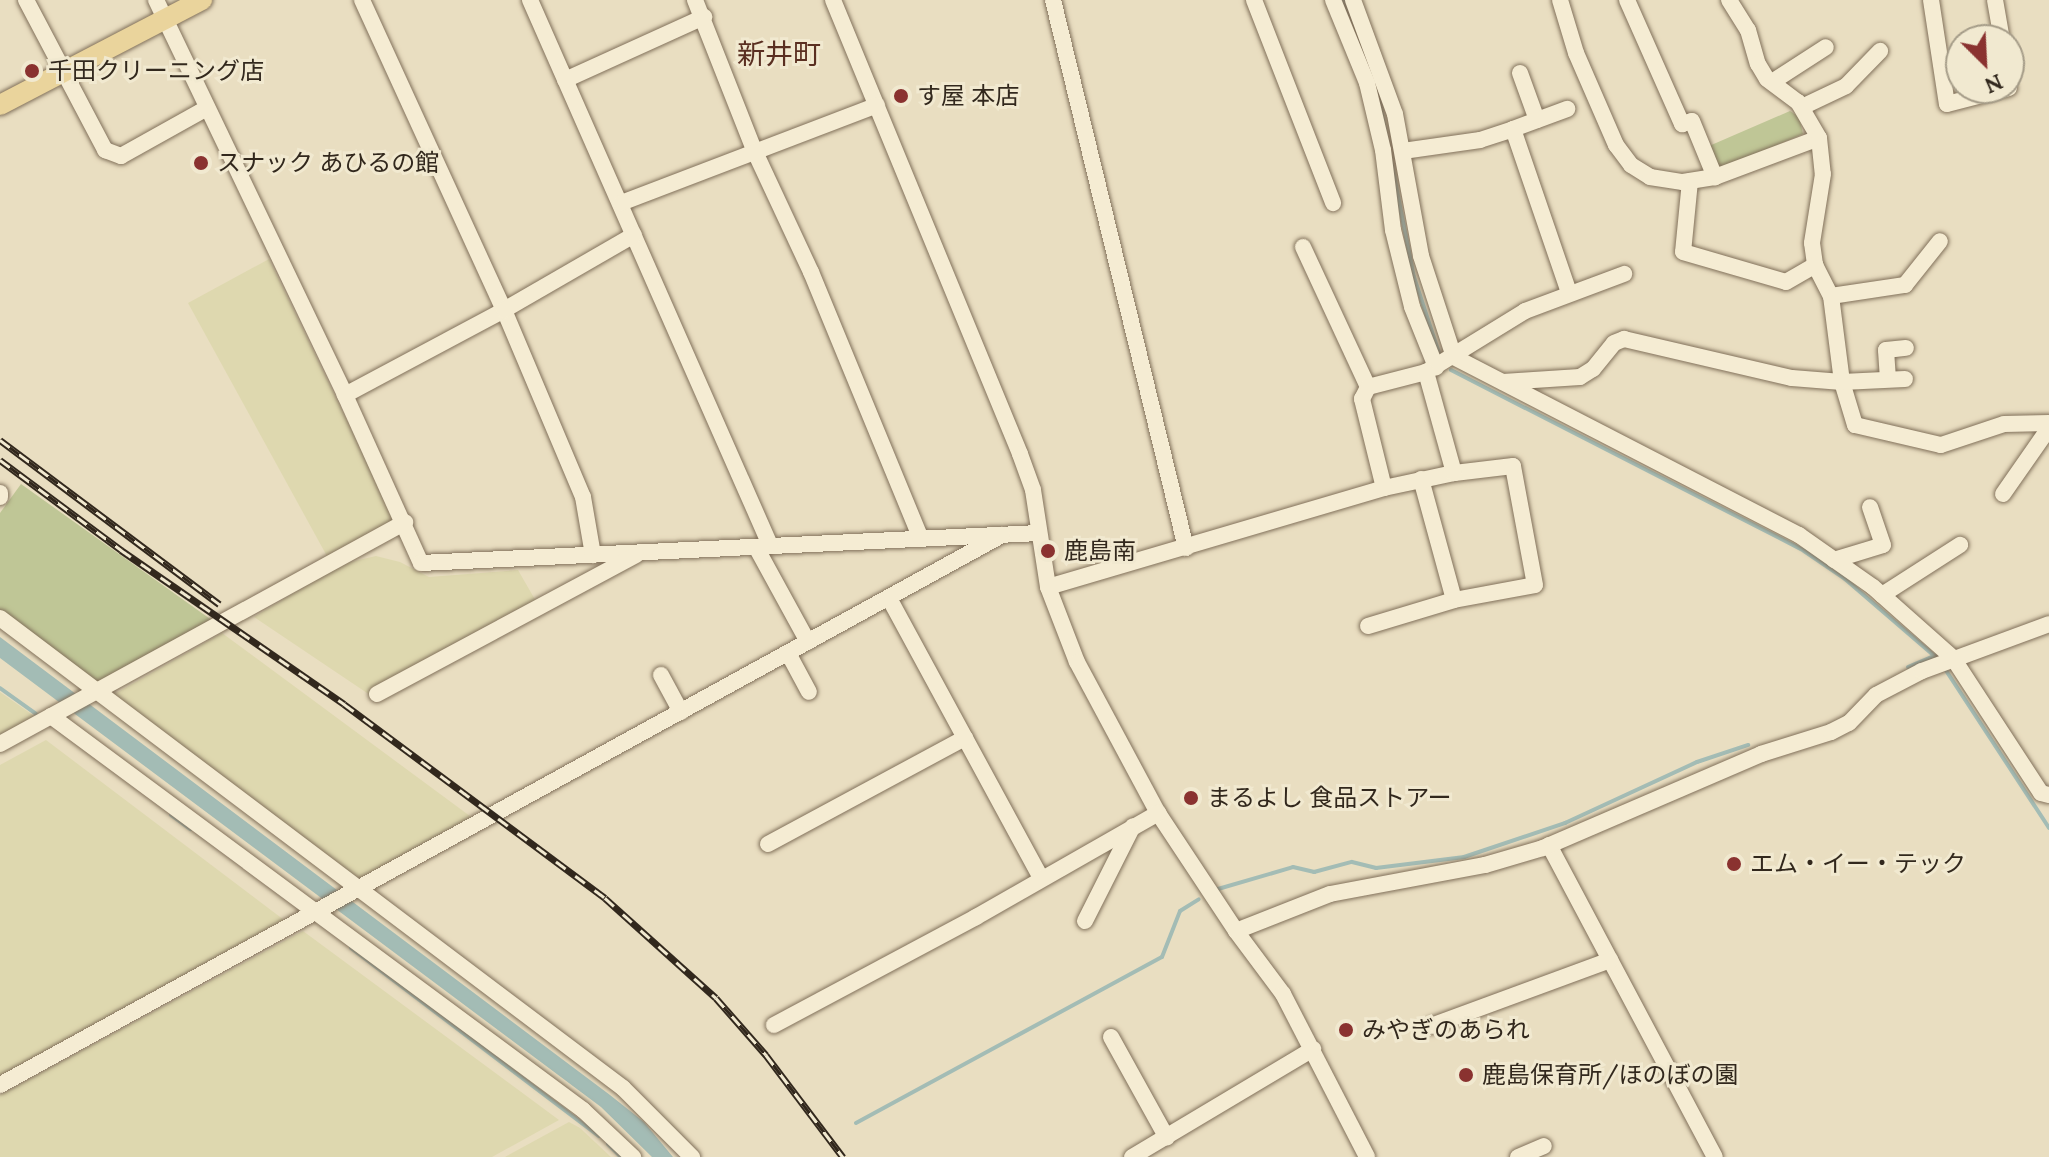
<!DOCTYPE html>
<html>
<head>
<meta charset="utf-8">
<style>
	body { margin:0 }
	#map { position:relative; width:2049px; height:1157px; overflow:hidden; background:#e9dec1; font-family:Lora,"Noto Sans JP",serif }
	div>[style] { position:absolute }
	.farmland>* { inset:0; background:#ded8af }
	.green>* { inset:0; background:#bfc696 }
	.water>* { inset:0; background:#a3bcb5 }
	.stream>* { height:4px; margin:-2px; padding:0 2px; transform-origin:2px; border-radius:2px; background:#a3bcb5 }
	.roads { filter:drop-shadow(0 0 2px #81705a) drop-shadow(0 0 2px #81705a) }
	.minor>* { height:16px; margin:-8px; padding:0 8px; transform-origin:8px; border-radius:8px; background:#f5ecd3 }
	.major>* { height:20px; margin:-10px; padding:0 10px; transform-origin:10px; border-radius:10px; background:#ead49c }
	.rail>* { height:7px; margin-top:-3.5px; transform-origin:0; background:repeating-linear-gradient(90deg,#f1e9d0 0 12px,#32281d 0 24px); box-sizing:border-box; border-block:2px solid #32281d }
	.dots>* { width:22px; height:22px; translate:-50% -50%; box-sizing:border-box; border:4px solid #f1e9d0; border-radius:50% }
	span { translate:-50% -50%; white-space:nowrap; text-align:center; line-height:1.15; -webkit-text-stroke:6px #f1e9d0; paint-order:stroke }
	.poi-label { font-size:24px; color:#32281d }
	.left { translate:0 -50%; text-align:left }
	.quarter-label { font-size:28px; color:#5a2f21 }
	.north { position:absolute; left:1945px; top:24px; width:80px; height:80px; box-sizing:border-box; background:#f1e9d0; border:2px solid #a59c88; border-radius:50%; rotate:156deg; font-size:22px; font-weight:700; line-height:32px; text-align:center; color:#32281d }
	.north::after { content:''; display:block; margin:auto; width:28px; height:36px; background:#8a3230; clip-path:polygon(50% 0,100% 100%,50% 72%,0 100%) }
</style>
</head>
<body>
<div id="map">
	<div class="farmland">
		<div style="clip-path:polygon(269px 259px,396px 522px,328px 558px,188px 303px)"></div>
		<div style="clip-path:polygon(376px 556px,400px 562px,429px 577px,518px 570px,537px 603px,370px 695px,254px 617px,342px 564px)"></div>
		<div style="clip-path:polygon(222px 633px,474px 819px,360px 885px,111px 696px)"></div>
		<div style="clip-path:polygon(0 692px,37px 718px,0 739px)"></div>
		<div style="clip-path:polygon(46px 740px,288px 923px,0 1080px,0 765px)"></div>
		<div style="clip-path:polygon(303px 931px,559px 1120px,492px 1157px,0 1157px,0 1095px)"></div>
		<div style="clip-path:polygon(569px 1122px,580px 1128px,611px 1157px,505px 1157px)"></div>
	</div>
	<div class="green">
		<div style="clip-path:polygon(1790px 111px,1799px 117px,1803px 134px,1718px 170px,1709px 146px)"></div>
		<div style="clip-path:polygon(21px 484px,213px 621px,96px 686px,0 614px,0 513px)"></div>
	</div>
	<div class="water">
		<div style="clip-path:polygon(0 637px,610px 1095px,644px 1122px,673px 1157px,652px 1157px,601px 1107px,0 658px)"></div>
	</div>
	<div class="stream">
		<div style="left:1343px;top:0;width:30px;rotate:66deg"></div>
		<div style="left:1376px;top:84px;width:197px;rotate:78.9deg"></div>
		<div style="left:1414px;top:277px;width:80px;rotate:71.8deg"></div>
		<div style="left:1451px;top:370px;width:397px;rotate:27.1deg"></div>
		<div style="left:1804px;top:551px;width:50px;rotate:34.3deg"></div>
		<div style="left:1845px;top:579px;width:121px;rotate:40.7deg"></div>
		<div style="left:1908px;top:667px;width:28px;rotate:-23deg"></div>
		<div style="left:1945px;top:669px;width:190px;rotate:56.8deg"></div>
		<div style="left:0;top:688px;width:44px;rotate:35.8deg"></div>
		<div style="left:171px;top:815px;width:24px;rotate:36deg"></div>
		<div style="left:1218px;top:889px;width:78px;rotate:-16.3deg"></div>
		<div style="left:1293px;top:867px;width:22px;rotate:13deg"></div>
		<div style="left:1314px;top:872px;width:39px;rotate:-15deg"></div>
		<div style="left:1352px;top:862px;width:25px;rotate:14deg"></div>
		<div style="left:1376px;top:868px;width:89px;rotate:-7.1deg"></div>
		<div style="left:1464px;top:857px;width:107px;rotate:-18.6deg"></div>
		<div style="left:1565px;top:823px;width:145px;rotate:-24.8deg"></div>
		<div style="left:1697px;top:762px;width:54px;rotate:-18.4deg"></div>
		<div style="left:351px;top:948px;width:311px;rotate:37.2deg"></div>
		<div style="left:856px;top:1123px;width:348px;rotate:-28.5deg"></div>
		<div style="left:1162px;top:957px;width:49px;rotate:-68.6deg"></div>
		<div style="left:1180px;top:911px;width:22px;rotate:-32deg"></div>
		<div style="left:608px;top:1144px;width:18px;rotate:45deg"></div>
	</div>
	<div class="roads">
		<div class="minor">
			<div style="left:26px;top:0;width:170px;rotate:62.2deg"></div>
			<div style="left:105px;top:150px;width:17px;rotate:21deg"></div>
			<div style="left:121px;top:156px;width:98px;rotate:-29.2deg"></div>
			<div style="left:156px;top:0;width:438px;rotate:64.4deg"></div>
			<div style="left:345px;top:395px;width:184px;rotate:65.7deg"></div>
			<div style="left:421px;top:563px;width:619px;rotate:-2.78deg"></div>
			<div style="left:362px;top:0;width:341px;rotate:65.4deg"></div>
			<div style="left:504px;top:310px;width:203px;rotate:67.1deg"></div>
			<div style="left:583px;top:497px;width:59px;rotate:80.2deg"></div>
			<div style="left:530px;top:0;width:596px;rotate:66.23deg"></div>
			<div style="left:695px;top:0;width:163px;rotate:68.5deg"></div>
			<div style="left:755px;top:152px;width:132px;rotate:65deg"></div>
			<div style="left:811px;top:272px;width:287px;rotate:67.6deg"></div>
			<div style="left:833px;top:0;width:491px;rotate:67.6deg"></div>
			<div style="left:1020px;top:454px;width:38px;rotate:70deg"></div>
			<div style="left:1033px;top:490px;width:98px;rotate:81.2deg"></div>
			<div style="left:1048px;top:587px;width:80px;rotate:68.9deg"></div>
			<div style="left:1077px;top:662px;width:171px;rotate:61.8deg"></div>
			<div style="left:1158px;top:813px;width:141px;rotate:56.5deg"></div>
			<div style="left:1236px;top:931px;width:79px;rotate:53.3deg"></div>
			<div style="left:1283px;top:994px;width:183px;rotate:62.7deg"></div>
			<div style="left:1053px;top:0;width:564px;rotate:76.36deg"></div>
			<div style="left:1254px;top:0;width:218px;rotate:68.7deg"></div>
			<div style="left:1333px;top:0;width:90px;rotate:67.7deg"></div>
			<div style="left:1367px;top:83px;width:69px;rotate:76.6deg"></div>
			<div style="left:1383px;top:150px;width:81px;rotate:82.9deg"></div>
			<div style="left:1393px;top:230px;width:79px;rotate:76.1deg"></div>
			<div style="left:1412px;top:307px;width:65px;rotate:68.2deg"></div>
			<div style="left:1353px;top:0;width:121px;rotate:69.8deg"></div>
			<div style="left:1395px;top:114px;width:144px;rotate:79.6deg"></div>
			<div style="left:1421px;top:256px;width:106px;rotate:71.9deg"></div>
			<div style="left:1454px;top:357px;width:388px;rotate:27.3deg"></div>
			<div style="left:1799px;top:535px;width:90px;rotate:35.1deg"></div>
			<div style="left:1873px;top:587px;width:107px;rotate:41.6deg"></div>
			<div style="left:1953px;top:658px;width:161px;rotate:56.9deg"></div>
			<div style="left:2041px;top:793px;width:8px;rotate:14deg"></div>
			<div style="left:1560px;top:0;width:55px;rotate:73.2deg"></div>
			<div style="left:1576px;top:53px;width:100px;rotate:66.5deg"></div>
			<div style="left:1616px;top:145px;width:25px;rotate:53deg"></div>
			<div style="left:1631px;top:165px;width:22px;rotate:32deg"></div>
			<div style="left:1650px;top:177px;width:33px;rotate:9deg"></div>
			<div style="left:1683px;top:182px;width:32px;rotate:-9deg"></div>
			<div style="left:1715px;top:177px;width:111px;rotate:-20.6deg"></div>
			<div style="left:1627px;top:0;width:136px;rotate:66.1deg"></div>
			<div style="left:1682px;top:124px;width:10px;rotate:-17deg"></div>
			<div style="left:1692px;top:121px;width:61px;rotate:67.7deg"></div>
			<div style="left:1729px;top:0;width:36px;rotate:58deg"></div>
			<div style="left:1748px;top:30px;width:35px;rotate:74deg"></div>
			<div style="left:1758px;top:64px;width:17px;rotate:59deg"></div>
			<div style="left:1767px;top:79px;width:39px;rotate:37deg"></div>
			<div style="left:1798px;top:102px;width:42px;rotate:59.7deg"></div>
			<div style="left:1819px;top:138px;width:36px;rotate:84deg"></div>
			<div style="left:1823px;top:174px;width:70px;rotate:99.1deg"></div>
			<div style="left:1812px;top:243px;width:22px;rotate:82deg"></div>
			<div style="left:1815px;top:265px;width:35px;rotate:63deg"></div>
			<div style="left:1831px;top:296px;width:87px;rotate:82.7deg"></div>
			<div style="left:1842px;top:382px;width:45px;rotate:73.2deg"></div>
			<div style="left:1855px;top:425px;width:88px;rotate:13.1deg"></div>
			<div style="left:1941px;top:445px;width:66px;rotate:-18.4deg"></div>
			<div style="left:2004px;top:424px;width:45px;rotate:-1.3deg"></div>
			<div style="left:1931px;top:0;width:105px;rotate:81.3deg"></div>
			<div style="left:1947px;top:104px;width:64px;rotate:-14.5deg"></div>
			<div style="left:1995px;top:0;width:41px;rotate:80.1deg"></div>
			<div style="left:1520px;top:73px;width:50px;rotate:70.1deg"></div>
			<div style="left:565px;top:80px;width:153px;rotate:-24.4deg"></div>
			<div style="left:1772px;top:82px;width:64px;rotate:-32.9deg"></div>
			<div style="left:1802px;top:107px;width:49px;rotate:-25.5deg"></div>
			<div style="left:1846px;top:86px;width:49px;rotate:-45.8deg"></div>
			<div style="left:1513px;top:129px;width:58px;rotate:-20.3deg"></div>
			<div style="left:1403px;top:151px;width:78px;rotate:-8.1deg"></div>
			<div style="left:1480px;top:140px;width:35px;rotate:-18deg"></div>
			<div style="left:1513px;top:129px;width:173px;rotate:71.1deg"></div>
			<div style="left:1690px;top:181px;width:71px;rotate:95.6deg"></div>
			<div style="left:1683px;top:252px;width:107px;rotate:16.2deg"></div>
			<div style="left:1786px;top:282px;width:34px;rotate:-30deg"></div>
			<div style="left:621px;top:203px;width:274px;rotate:-20.9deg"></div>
			<div style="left:1303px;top:247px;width:154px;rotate:65.1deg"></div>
			<div style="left:1831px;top:296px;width:75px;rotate:-8.5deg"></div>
			<div style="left:1905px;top:285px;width:56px;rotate:-51.5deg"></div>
			<div style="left:1888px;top:379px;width:29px;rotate:-94deg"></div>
			<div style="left:1886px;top:350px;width:20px;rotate:-6deg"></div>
			<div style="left:1503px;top:382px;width:77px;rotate:-3.7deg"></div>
			<div style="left:1580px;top:377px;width:15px;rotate:-32deg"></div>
			<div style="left:1593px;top:369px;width:33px;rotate:-51deg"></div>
			<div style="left:1614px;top:343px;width:11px;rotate:-22deg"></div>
			<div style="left:1624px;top:339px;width:172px;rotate:13.1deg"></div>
			<div style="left:1792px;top:378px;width:50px;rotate:4.6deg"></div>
			<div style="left:1842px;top:382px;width:63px;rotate:-2.7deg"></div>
			<div style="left:345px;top:395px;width:180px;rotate:-28.1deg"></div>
			<div style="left:504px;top:310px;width:150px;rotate:-30deg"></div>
			<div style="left:1421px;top:479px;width:125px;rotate:74.7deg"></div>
			<div style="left:1384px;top:488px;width:72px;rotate:-12.1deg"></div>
			<div style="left:0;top:493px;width:4px;rotate:90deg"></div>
			<div style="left:2003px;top:494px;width:80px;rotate:-55.1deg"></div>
			<div style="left:756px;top:547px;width:108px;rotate:61.3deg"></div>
			<div style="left:1834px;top:560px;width:51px;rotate:-17deg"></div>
			<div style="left:1883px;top:545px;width:40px;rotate:-108.9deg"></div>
			<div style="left:1048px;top:587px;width:350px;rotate:-16.4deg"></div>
			<div style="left:1384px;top:488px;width:92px;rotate:-103.9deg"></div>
			<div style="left:1362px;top:399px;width:13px;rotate:-63deg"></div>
			<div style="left:1368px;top:387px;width:60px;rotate:-14.5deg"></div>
			<div style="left:1426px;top:372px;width:116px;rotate:-31.6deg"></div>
			<div style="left:1525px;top:311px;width:106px;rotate:-20.5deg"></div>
			<div style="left:1882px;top:595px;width:93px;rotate:-32.7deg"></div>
			<div style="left:889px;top:598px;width:319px;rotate:61.5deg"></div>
			<div style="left:0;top:618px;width:780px;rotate:37.03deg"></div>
			<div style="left:623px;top:1088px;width:98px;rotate:45deg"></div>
			<div style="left:1368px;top:626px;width:90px;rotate:-16.8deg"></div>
			<div style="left:1454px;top:600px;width:82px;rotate:-10.5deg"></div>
			<div style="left:1535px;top:585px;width:121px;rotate:-100.5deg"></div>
			<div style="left:1513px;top:466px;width:59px;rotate:173.2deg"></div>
			<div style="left:1454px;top:473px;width:105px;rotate:-105.5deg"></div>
			<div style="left:788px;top:653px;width:44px;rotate:61.7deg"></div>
			<div style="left:661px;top:675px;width:42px;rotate:61.6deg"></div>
			<div style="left:377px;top:694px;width:294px;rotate:-28.2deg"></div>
			<div style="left:51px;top:716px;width:662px;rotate:36.52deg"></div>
			<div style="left:583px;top:1110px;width:69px;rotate:43.2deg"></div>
			<div style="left:0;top:744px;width:462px;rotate:-28.7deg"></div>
			<div style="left:768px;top:844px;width:224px;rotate:-28.3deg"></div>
			<div style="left:1549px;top:845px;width:353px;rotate:62deg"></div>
			<div style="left:1085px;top:921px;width:106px;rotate:-63.2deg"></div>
			<div style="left:1236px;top:931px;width:101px;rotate:-21.5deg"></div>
			<div style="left:1330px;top:894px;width:158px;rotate:-10.6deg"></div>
			<div style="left:1485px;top:865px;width:60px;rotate:-16.3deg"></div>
			<div style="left:1543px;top:848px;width:237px;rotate:-23.3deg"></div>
			<div style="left:1761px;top:754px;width:73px;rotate:-17.4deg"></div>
			<div style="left:1831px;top:732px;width:20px;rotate:-27deg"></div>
			<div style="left:1849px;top:723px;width:39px;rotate:-46deg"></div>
			<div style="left:1876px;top:695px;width:52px;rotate:-27.6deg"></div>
			<div style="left:1922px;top:671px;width:135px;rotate:-20.3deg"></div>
			<div style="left:774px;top:1025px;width:229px;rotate:-28.1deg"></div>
			<div style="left:976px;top:917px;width:210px;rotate:-29.7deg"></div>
			<div style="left:1431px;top:1026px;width:191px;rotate:-20.2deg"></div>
			<div style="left:1111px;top:1037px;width:115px;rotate:61deg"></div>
			<div style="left:0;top:1085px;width:1143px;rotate:-28.76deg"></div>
			<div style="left:1132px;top:1157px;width:211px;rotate:-30.8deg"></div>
			<div style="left:1518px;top:1157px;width:28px;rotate:-23deg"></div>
		</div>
		<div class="major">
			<div style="left:0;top:105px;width:228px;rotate:-27.5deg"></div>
		</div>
	</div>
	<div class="rail">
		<div style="left:0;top:440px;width:274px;rotate:36.8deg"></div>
		<div style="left:0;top:460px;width:151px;rotate:36.6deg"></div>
		<div style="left:121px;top:550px;width:271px;rotate:34.6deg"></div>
		<div style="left:344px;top:704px;width:325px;rotate:36.6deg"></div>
		<div style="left:605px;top:898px;width:149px;rotate:42deg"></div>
		<div style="left:716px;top:998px;width:76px;rotate:48.7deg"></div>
		<div style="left:766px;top:1055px;width:128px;rotate:53deg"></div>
	</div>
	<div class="dots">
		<div style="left:32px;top:71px;background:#8a3230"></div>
		<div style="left:901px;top:96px;background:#8a3230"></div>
		<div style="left:201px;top:163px;background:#8a3230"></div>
		<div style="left:1048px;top:551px;background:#8a3230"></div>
		<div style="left:1191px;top:798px;background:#8a3230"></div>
		<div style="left:1734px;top:864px;background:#8a3230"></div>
		<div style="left:1346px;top:1030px;background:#8a3230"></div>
		<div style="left:1466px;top:1075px;background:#8a3230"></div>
	</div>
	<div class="poi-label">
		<span class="left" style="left:48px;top:71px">千田クリーニング店</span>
		<span class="left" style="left:917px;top:96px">す屋 本店</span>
		<span class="left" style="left:217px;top:163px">スナック あひるの館</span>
		<span class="left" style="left:1064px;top:551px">鹿島南</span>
		<span class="left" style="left:1207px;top:798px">まるよし 食品ストアー</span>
		<span class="left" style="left:1750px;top:864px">エム・イー・テック</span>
		<span class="left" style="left:1362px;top:1030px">みやぎのあられ</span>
		<span class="left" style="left:1482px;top:1075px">鹿島保育所/ほのぼの園</span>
	</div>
	<div class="quarter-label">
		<span style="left:779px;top:54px">新井町</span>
	</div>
	<div class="north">N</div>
</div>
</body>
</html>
